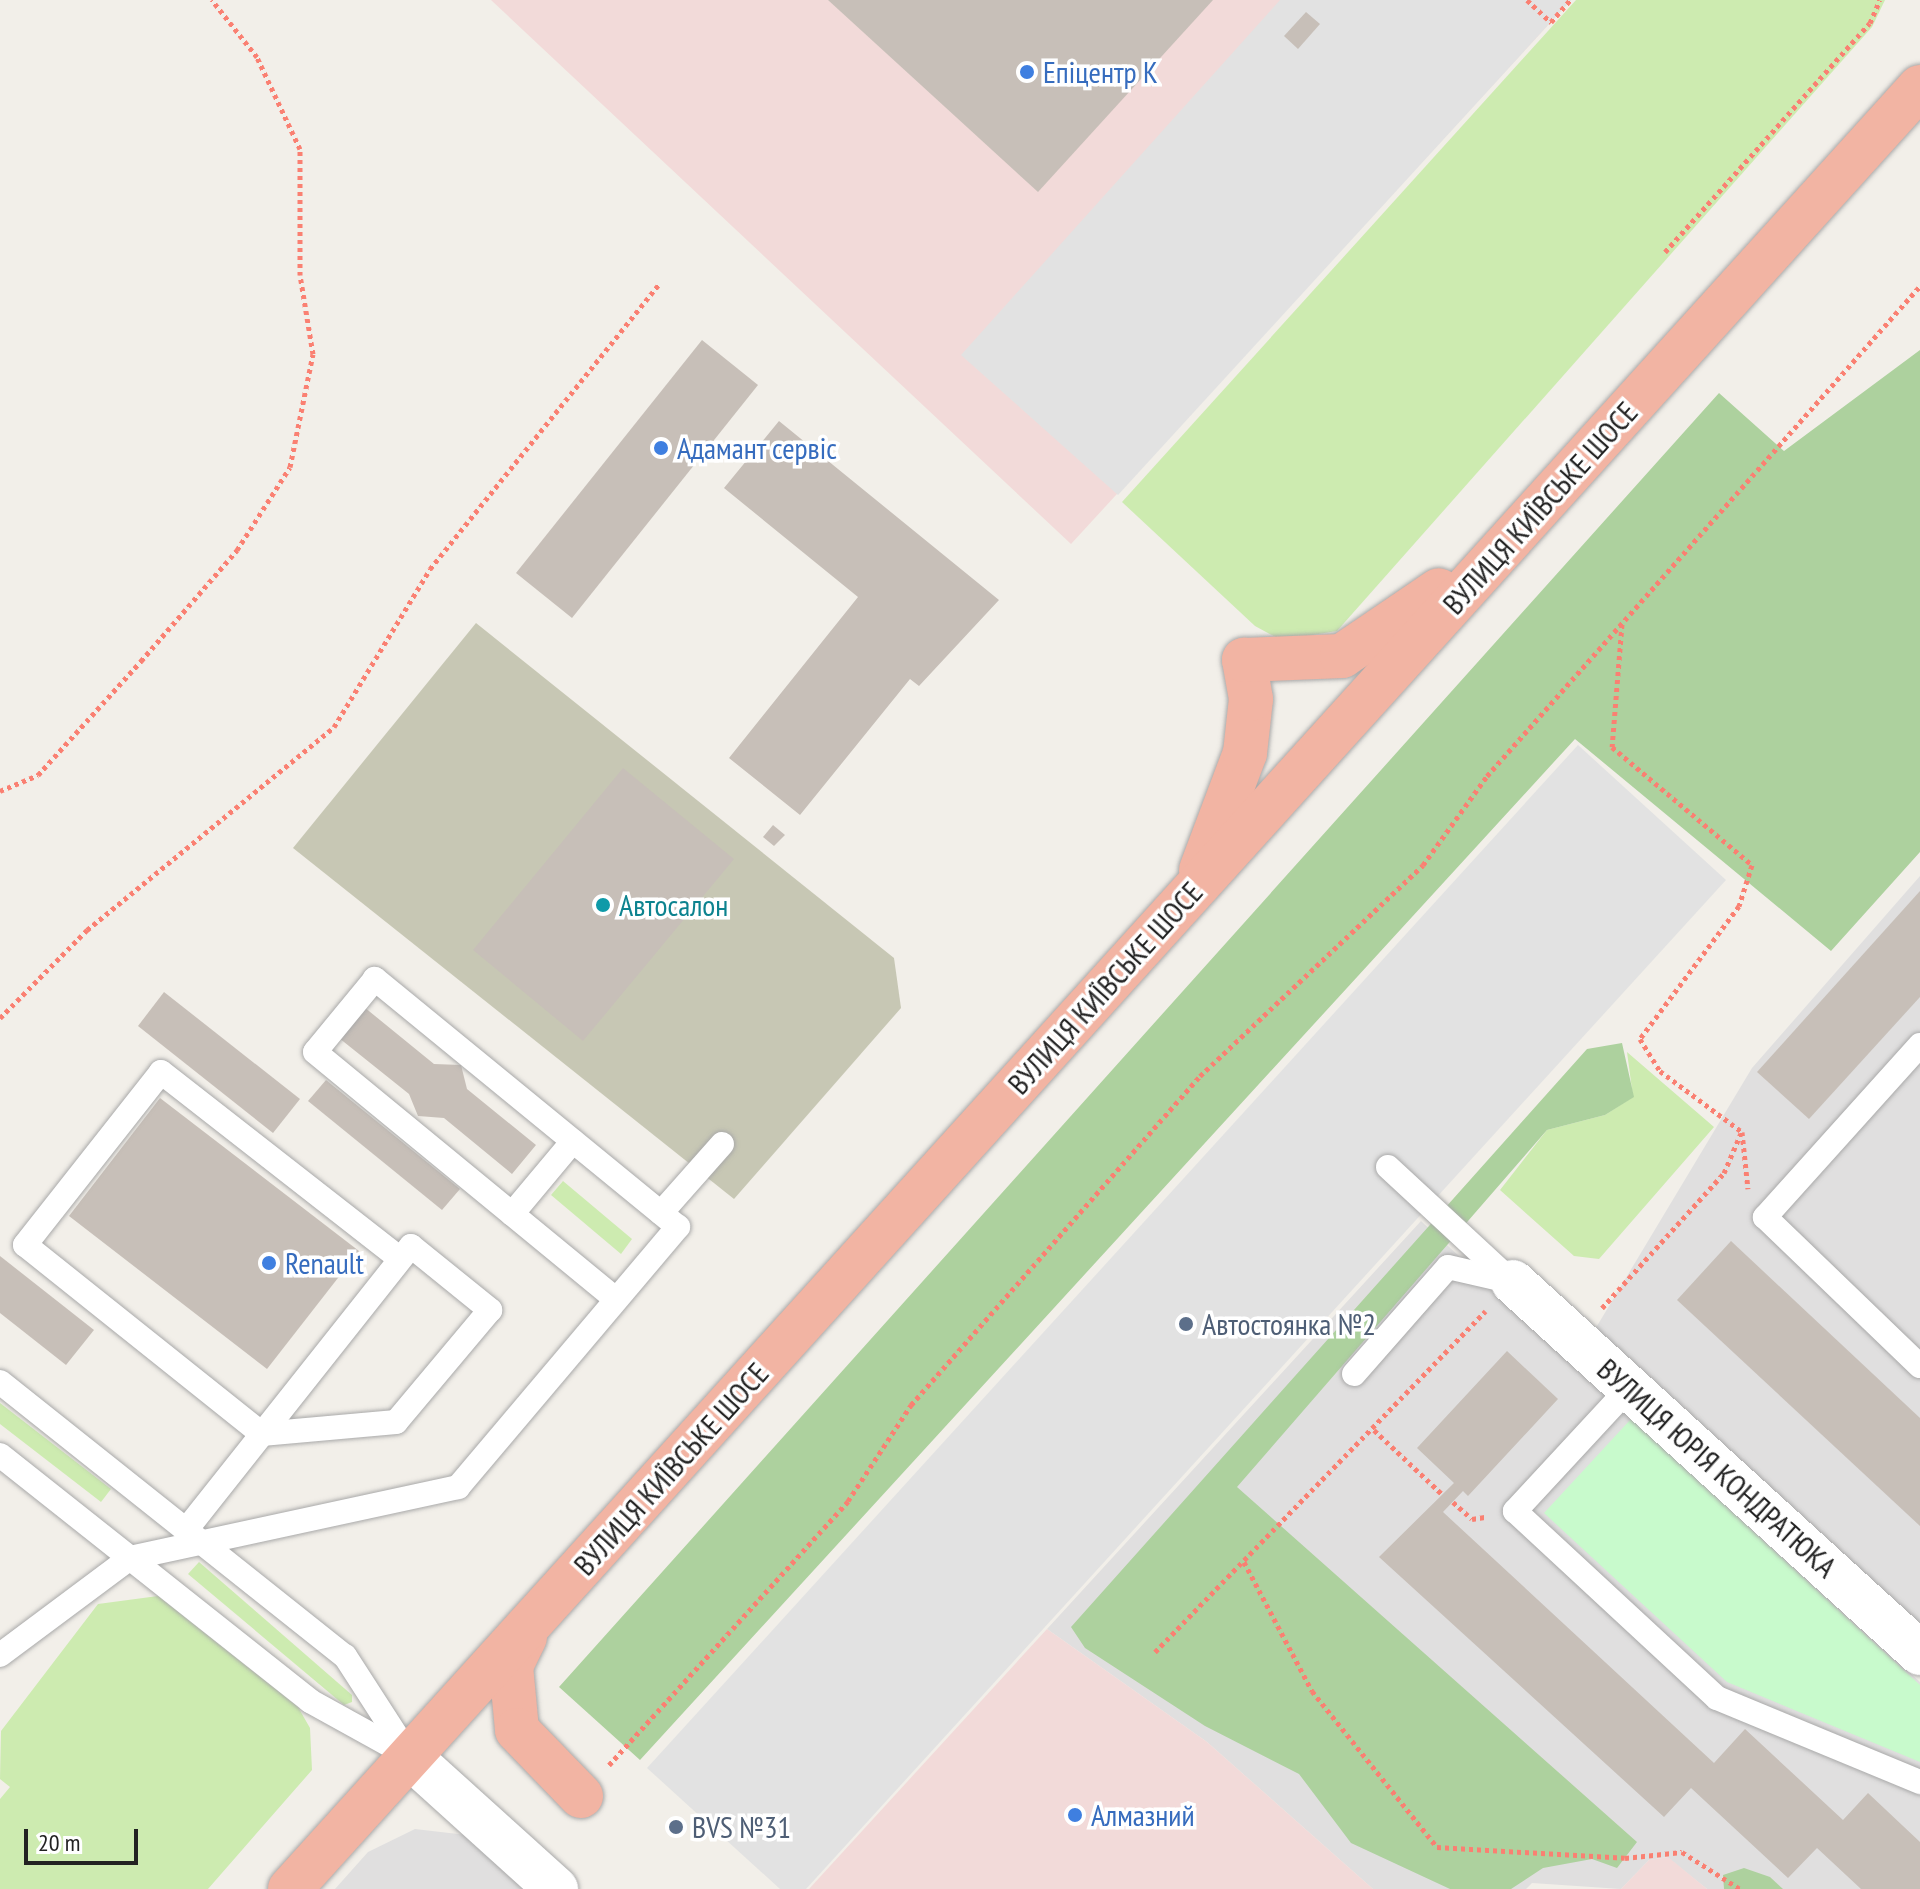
<!DOCTYPE html>
<html>
<head>
<meta charset="utf-8">
<style>
	body { margin:0 }
	#map { position:relative; width:1920px; height:1889px; overflow:hidden; background:#f2efe9; font-family:"PT Sans Narrow",sans-serif }
	div>[style] { position:absolute }
	.residential>* { inset:0; background:#e0dfdf }
	.commercial>* { inset:0; background:#f2dad9 }
	.construction>* { inset:0; background:#c7c7b4 }
	.grass>* { inset:0; background:#cdebb0 }
	.forest>* { inset:0; background:#add19e }
	.park>* { inset:0; background:#c8facc }
	.parking>* { inset:0; background:#e2e2e2 }
	.building>* { inset:0; background:#c7bfb8 }
	.path>* { height:5px; margin-top:-2.5px; transform-origin:0; background:repeating-linear-gradient(90deg,#fa8072 0 4px,transparent 0 8px) }
	.roads { filter:drop-shadow(0 0 2px #a9a9a9) drop-shadow(0 0 2px #a9a9a9) }
	.service>* { height:24px; margin:-12px; padding:0 12px; transform-origin:12px; border-radius:12px; background:#fff }
	.minor>* { height:44px; margin:-22px; padding:0 22px; transform-origin:22px; border-radius:22px; background:#fff }
	.trunk>* { height:44px; margin:-22px; padding:0 22px; transform-origin:22px; border-radius:22px; background:#f2b4a3 }
	.dots>* { width:22px; height:22px; translate:-50% -50%; box-sizing:border-box; border:4px solid #fff; border-radius:50% }
	span { translate:-50% -50%; white-space:nowrap; text-align:center; line-height:1.15; -webkit-text-stroke:7px #fff; paint-order:stroke }
	.shop-label { font-size:30px; color:#366cbe }
	.left { translate:0 -50%; text-align:left }
	.street-label { font-size:30px; color:#222 }
	.culture-label { font-size:30px; color:#0d838f }
	.service-label { font-size:30px; color:#4e5e75 }
	.scale { position:absolute; left:24px; top:1829px; width:114px; height:36px; box-sizing:border-box; border:4px solid #222; border-top:0; padding-left:10px; font-size:24px; line-height:28px; white-space:nowrap; color:#222; -webkit-text-stroke:6px #fff; paint-order:stroke }
</style>
</head>
<body>
<div id="map">
	<div class="residential">
		<div style="clip-path:polygon(1920px 876px,1920px 1638px,1591px 1336px,1752px 1068px)"></div>
		<div style="clip-path:polygon(1421px 1221px,1920px 1682px,1920px 1889px,1707px 1889px,1667px 1857px,1649px 1860px,1621px 1889px,1532px 1883px,1526px 1889px,1373px 1889px,1207px 1742px,1047px 1629px)"></div>
		<div style="clip-path:polygon(415px 1829px,475px 1836px,533px 1889px,335px 1889px,368px 1852px)"></div>
	</div>
	<div class="commercial">
		<div style="clip-path:polygon(491px 0,1571px 0,1071px 544px)"></div>
		<div style="clip-path:polygon(1047px 1629px,1207px 1742px,1373px 1889px,809px 1889px)"></div>
		<div style="clip-path:polygon(1668px 1857px,1707px 1889px,1621px 1889px,1649px 1860px)"></div>
	</div>
	<div class="construction">
		<div style="clip-path:polygon(476px 623px,894px 958px,901px 1008px,734px 1199px,293px 848px)"></div>
	</div>
	<div class="grass">
		<div style="clip-path:polygon(1576px 0,1885px 0,1872px 27px,1337px 631px,1281px 640px,1255px 626px,1122px 502px)"></div>
		<div style="clip-path:polygon(1627px 1052px,1714px 1127px,1599px 1259px,1574px 1256px,1500px 1190px,1547px 1130px,1605px 1115px,1633px 1097px)"></div>
		<div style="clip-path:polygon(563px 1181px,632px 1239px,621px 1254px,551px 1195px)"></div>
		<div style="clip-path:polygon(0 1403px,111px 1489px,101px 1502px,0 1424px)"></div>
		<div style="clip-path:polygon(199px 1562px,352px 1695px,352px 1702px,344px 1705px,188px 1574px)"></div>
		<div style="clip-path:polygon(158px 1596px,298px 1707px,310px 1728px,312px 1770px,208px 1889px,0 1889px,0 1799px,10px 1787px,0 1779px,1px 1731px,98px 1604px)"></div>
	</div>
	<div class="forest">
		<div style="clip-path:polygon(1920px 350px,1920px 852px,1831px 951px,1575px 739px,640px 1760px,559px 1687px,1719px 393px,1784px 451px)"></div>
		<div style="clip-path:polygon(1622px 1043px,1634px 1097px,1605px 1115px,1547px 1130px,1237px 1487px,1637px 1842px,1617px 1868px,1592px 1859px,1543px 1868px,1511px 1889px,1450px 1889px,1351px 1843px,1299px 1774px,1205px 1726px,1085px 1648px,1071px 1627px,1587px 1049px)"></div>
		<div style="clip-path:polygon(1744px 1868px,1770px 1877px,1783px 1889px,1724px 1889px,1723px 1875px)"></div>
	</div>
	<div class="park">
		<div style="clip-path:polygon(1631px 1419px,1920px 1685px,1920px 1762px,1727px 1682px,1544px 1513px)"></div>
	</div>
	<div class="parking">
		<div style="clip-path:polygon(1280px 0,1571px 0,1118px 495px,961px 355px)"></div>
		<div style="clip-path:polygon(1578px 745px,1726px 880px,806px 1889px,780px 1889px,647px 1768px)"></div>
	</div>
	<div class="building">
		<div style="clip-path:polygon(828px 0,1213px 0,1038px 192px)"></div>
		<div style="clip-path:polygon(1306px 12px,1320px 24px,1298px 49px,1284px 36px)"></div>
		<div style="clip-path:polygon(702px 340px,758px 385px,572px 618px,516px 573px)"></div>
		<div style="clip-path:polygon(779px 421px,999px 600px,919px 686px,910px 679px,800px 815px,729px 758px,858px 597px,724px 488px)"></div>
		<div style="clip-path:polygon(623px 768px,734px 859px,583px 1041px,473px 950px)"></div>
		<div style="clip-path:polygon(773px 825px,785px 835px,774px 846px,763px 837px)"></div>
		<div style="clip-path:polygon(1920px 891px,1920px 997px,1809px 1119px,1757px 1072px)"></div>
		<div style="clip-path:polygon(164px 992px,300px 1099px,273px 1133px,138px 1026px)"></div>
		<div style="clip-path:polygon(364px 1007px,434px 1064px,461px 1065px,467px 1089px,536px 1145px,512px 1174px,444px 1118px,418px 1116px,409px 1094px,339px 1038px)"></div>
		<div style="clip-path:polygon(326px 1080px,460px 1189px,442px 1210px,308px 1101px)"></div>
		<div style="clip-path:polygon(160px 1098px,359px 1251px,267px 1369px,69px 1216px)"></div>
		<div style="clip-path:polygon(1731px 1241px,1920px 1418px,1920px 1526px,1677px 1300px)"></div>
		<div style="clip-path:polygon(0 1256px,94px 1330px,66px 1365px,0 1313px)"></div>
		<div style="clip-path:polygon(1507px 1351px,1558px 1399px,1468px 1496px,1463px 1491px,1443px 1512px,1714px 1763px,1745px 1729px,1843px 1820px,1868px 1793px,1920px 1842px,1920px 1889px,1861px 1889px,1817px 1848px,1788px 1878px,1691px 1788px,1664px 1817px,1379px 1557px,1454px 1483px,1417px 1448px)"></div>
	</div>
	<div class="path">
		<div style="left:1527px;top:0;width:33px;rotate:43deg"></div>
		<div style="left:1551px;top:22px;width:29px;rotate:-49deg"></div>
		<div style="left:1665px;top:252px;width:307px;rotate:-48.2deg"></div>
		<div style="left:1870px;top:23px;width:25px;rotate:-67deg"></div>
		<div style="left:1622px;top:624px;width:123px;rotate:94.6deg"></div>
		<div style="left:1612px;top:747px;width:183px;rotate:40.1deg"></div>
		<div style="left:1752px;top:865px;width:43px;rotate:107.6deg"></div>
		<div style="left:1739px;top:906px;width:166px;rotate:126.7deg"></div>
		<div style="left:1640px;top:1039px;width:38px;rotate:58deg"></div>
		<div style="left:1660px;top:1071px;width:102px;rotate:36.6deg"></div>
		<div style="left:1742px;top:1132px;width:57px;rotate:84deg"></div>
		<div style="left:0;top:791px;width:41px;rotate:-22.8deg"></div>
		<div style="left:38px;top:775px;width:154px;rotate:-47.9deg"></div>
		<div style="left:141px;top:661px;width:147px;rotate:-49.1deg"></div>
		<div style="left:237px;top:550px;width:98px;rotate:-57.4deg"></div>
		<div style="left:290px;top:467px;width:115px;rotate:-78.5deg"></div>
		<div style="left:313px;top:354px;width:80px;rotate:-99.3deg"></div>
		<div style="left:300px;top:275px;width:126px;rotate:-90deg"></div>
		<div style="left:300px;top:149px;width:102px;rotate:-115.1deg"></div>
		<div style="left:257px;top:57px;width:73px;rotate:-128.3deg"></div>
		<div style="left:0;top:1018px;width:124px;rotate:-45.3deg"></div>
		<div style="left:87px;top:930px;width:320px;rotate:-39.4deg"></div>
		<div style="left:334px;top:727px;width:185px;rotate:-58.7deg"></div>
		<div style="left:430px;top:569px;width:366px;rotate:-51.2deg"></div>
		<div style="left:1602px;top:1308px;width:182px;rotate:-47.9deg"></div>
		<div style="left:1724px;top:1173px;width:43px;rotate:-67deg"></div>
		<div style="left:1374px;top:1430px;width:95px;rotate:43.3deg"></div>
		<div style="left:1453px;top:1502px;width:25px;rotate:42deg"></div>
		<div style="left:1472px;top:1519px;width:13px;rotate:-9deg"></div>
		<div style="left:1244px;top:1562px;width:146px;rotate:62.2deg"></div>
		<div style="left:1312px;top:1691px;width:200px;rotate:51.3deg"></div>
		<div style="left:1437px;top:1847px;width:188px;rotate:3.3deg"></div>
		<div style="left:1625px;top:1858px;width:57px;rotate:-6deg"></div>
		<div style="left:1682px;top:1852px;width:69px;rotate:32.5deg"></div>
		<div style="left:1155px;top:1652px;width:475px;rotate:-45.9deg"></div>
		<div style="left:609px;top:1765px;width:356px;rotate:-47.8deg"></div>
		<div style="left:848px;top:1501px;width:115px;rotate:-56.7deg"></div>
		<div style="left:911px;top:1405px;width:438px;rotate:-48.7deg"></div>
		<div style="left:1200px;top:1076px;width:307px;rotate:-43.4deg"></div>
		<div style="left:1423px;top:865px;width:110px;rotate:-54.3deg"></div>
		<div style="left:1487px;top:776px;width:654px;rotate:-48.53deg"></div>
	</div>
	<div class="roads">
		<div class="service">
			<div style="left:1920px;top:1045px;width:232px;rotate:132deg"></div>
			<div style="left:1765px;top:1217px;width:215px;rotate:43.9deg"></div>
			<div style="left:1388px;top:1167px;width:168px;rotate:42.8deg"></div>
			<div style="left:661px;top:1213px;width:92px;rotate:-48.5deg"></div>
			<div style="left:512px;top:1214px;width:95px;rotate:-50.1deg"></div>
			<div style="left:1354px;top:1374px;width:142px;rotate:-48.7deg"></div>
			<div style="left:1448px;top:1267px;width:67px;rotate:13deg"></div>
			<div style="left:0;top:1382px;width:441px;rotate:38.5deg"></div>
			<div style="left:345px;top:1656px;width:120px;rotate:57.2deg"></div>
			<div style="left:1629px;top:1388px;width:168px;rotate:132.8deg"></div>
			<div style="left:1515px;top:1511px;width:275px;rotate:42.8deg"></div>
			<div style="left:1717px;top:1698px;width:220px;rotate:22.5deg"></div>
			<div style="left:0;top:1455px;width:396px;rotate:38.4deg"></div>
			<div style="left:310px;top:1701px;width:110px;rotate:28.9deg"></div>
			<div style="left:186px;top:1530px;width:122px;rotate:-51.6deg"></div>
			<div style="left:262px;top:1434px;width:240px;rotate:-51.6deg"></div>
			<div style="left:411px;top:1246px;width:102px;rotate:39deg"></div>
			<div style="left:490px;top:1310px;width:146px;rotate:130deg"></div>
			<div style="left:396px;top:1422px;width:135px;rotate:174.9deg"></div>
			<div style="left:262px;top:1434px;width:303px;rotate:-141.4deg"></div>
			<div style="left:25px;top:1245px;width:220px;rotate:-51.8deg"></div>
			<div style="left:161px;top:1072px;width:303px;rotate:38deg"></div>
			<div style="left:0;top:1655px;width:162px;rotate:-36.7deg"></div>
			<div style="left:130px;top:1558px;width:336px;rotate:-12.2deg"></div>
			<div style="left:458px;top:1487px;width:341px;rotate:-49.8deg"></div>
			<div style="left:678px;top:1227px;width:392px;rotate:-140.7deg"></div>
			<div style="left:375px;top:979px;width:94px;rotate:129.4deg"></div>
			<div style="left:315px;top:1052px;width:389px;rotate:39.4deg"></div>
		</div>
		<div class="minor">
			<div style="left:1513px;top:1282px;width:551px;rotate:42.35deg"></div>
			<div style="left:410px;top:1757px;width:197px;rotate:42.1deg"></div>
		</div>
		<div class="trunk">
			<div style="left:1201px;top:870px;width:125px;rotate:-69.4deg"></div>
			<div style="left:1245px;top:753px;width:54px;rotate:-83.7deg"></div>
			<div style="left:1251px;top:699px;width:40px;rotate:-100deg"></div>
			<div style="left:1244px;top:660px;width:98px;rotate:-2.3deg"></div>
			<div style="left:1342px;top:656px;width:117px;rotate:-34.2deg"></div>
			<div style="left:525px;top:1637px;width:32px;rotate:116deg"></div>
			<div style="left:511px;top:1666px;width:64px;rotate:84.6deg"></div>
			<div style="left:517px;top:1730px;width:92px;rotate:45.9deg"></div>
			<div style="left:290px;top:1889px;width:2430px;rotate:-47.87deg"></div>
		</div>
	</div>
	<div class="dots">
		<div style="left:1027px;top:72px;background:#3f7fe0"></div>
		<div style="left:661px;top:448px;background:#3f7fe0"></div>
		<div style="left:603px;top:905px;background:#0f9aa8"></div>
		<div style="left:269px;top:1263px;background:#3f7fe0"></div>
		<div style="left:1186px;top:1324px;background:#5c6f8a"></div>
		<div style="left:1075px;top:1815px;background:#3f7fe0"></div>
		<div style="left:676px;top:1827px;background:#5c6f8a"></div>
	</div>
	<div class="shop-label">
		<span class="left" style="left:1043px;top:72px">Епіцентр К</span>
		<span class="left" style="left:677px;top:448px">Адамант сервіс</span>
		<span class="left" style="left:285px;top:1263px">Renault</span>
		<span class="left" style="left:1091px;top:1815px">Алмазний</span>
	</div>
	<div class="street-label">
		<span style="left:1540px;top:508px;rotate:-48deg">ВУЛИЦЯ КИЇВСЬКЕ ШОСЕ</span>
		<span style="left:1105px;top:988px;rotate:-48deg">ВУЛИЦЯ КИЇВСЬКЕ ШОСЕ</span>
		<span style="left:1717px;top:1468px;rotate:42deg">ВУЛИЦЯ ЮРІЯ КОНДРАТЮКА</span>
		<span style="left:671px;top:1469px;rotate:-48deg">ВУЛИЦЯ КИЇВСЬКЕ ШОСЕ</span>
	</div>
	<div class="culture-label">
		<span class="left" style="left:619px;top:905px">Автосалон</span>
	</div>
	<div class="service-label">
		<span class="left" style="left:1202px;top:1324px">Автостоянка №2</span>
		<span class="left" style="left:692px;top:1827px">BVS №31</span>
	</div>
	<div class="scale">20 m</div>
</div>
</body>
</html>
